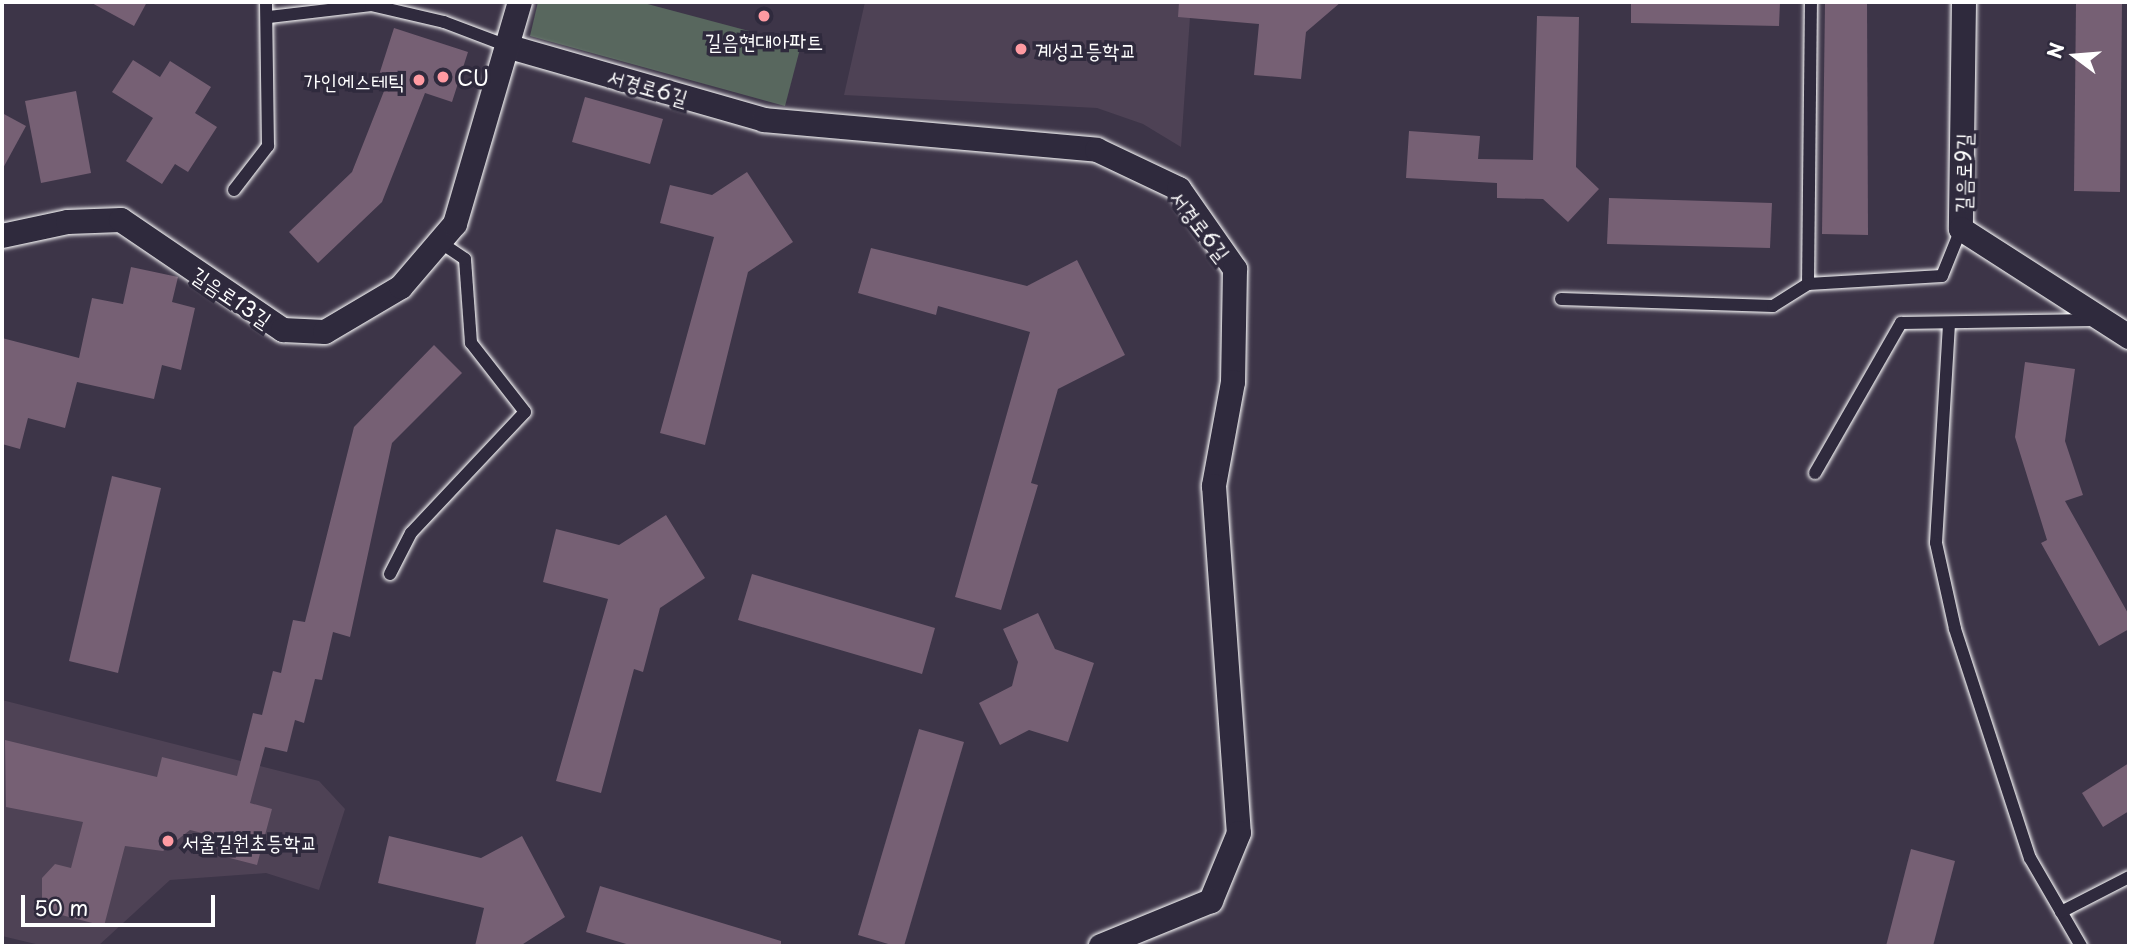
<!DOCTYPE html>
<html>
<head>
<meta charset="utf-8">
<style>
	body { margin:0 }
	#map { position:relative; width:2131px; height:948px; overflow:hidden; background:#3d3548; font-family:"Playpen Sans","Poor Story",sans-serif }
	div>[style] { position:absolute }
	.built>* { inset:0; background:#4e4255 }
	.green>* { inset:0; background:#58675e }
	.building>* { inset:0; background:#766074 }
	.roads { filter:drop-shadow(0 0 2px #fff) drop-shadow(0 0 2px #fff) }
	.service>* { height:12px; margin:-6px; padding:0 6px; transform-origin:6px; border-radius:6px; background:#2f2a3d }
	.minor>* { height:24px; margin:-12px; padding:0 12px; transform-origin:12px; border-radius:12px; background:#2f2a3d }
	.dots>* { width:19px; height:19px; translate:-50% -50%; box-sizing:border-box; border:4px solid #2f2a3d; border-radius:50% }
	span { translate:-50% -50%; white-space:nowrap; text-align:center; line-height:1.15; -webkit-text-stroke:7px #2f2a3d; paint-order:stroke }
	.poi-label { font-size:21px; color:#fff }
	.left { translate:0 -50%; text-align:left }
	.right { translate:-100% -50%; text-align:right }
	.street-label { font-size:21px; color:#fff }
	.frame { position:absolute; inset:0; border:4px solid #fff; pointer-events:none }
	.north { position:absolute; left:2040px; top:21px; width:70px; height:70px; -webkit-text-stroke:5px #2f2a3d; paint-order:stroke; rotate:286deg; font-size:19px; font-weight:700; line-height:28px; text-align:center; color:#fff }
	.north::after { content:''; display:block; margin:auto; width:24px; height:32px; background:#fff; clip-path:polygon(50% 0,100% 100%,50% 72%,0 100%) }
	.scale { position:absolute; left:21px; top:895px; width:194px; height:32px; box-sizing:border-box; border:4px solid #fff; border-top:0; padding-left:9px; font-size:21px; line-height:24px; white-space:nowrap; color:#fff; -webkit-text-stroke:5px #2f2a3d; paint-order:stroke }
</style>
</head>
<body>
<div id="map">
	<div class="built">
		<div style="clip-path:polygon(865px 2px,1191px 2px,1181px 147px,1143px 124px,1097px 108px,844px 95px)"></div>
		<div style="clip-path:polygon(2px 700px,319px 781px,345px 809px,319px 890px,266px 873px,170px 880px,98px 946px,44px 946px,2px 936px)"></div>
	</div>
	<div class="green">
		<div style="clip-path:polygon(538px 2px,640px 2px,801px 45px,785px 106px,530px 36px)"></div>
	</div>
	<div class="building">
		<div style="clip-path:polygon(90px 2px,147px 2px,134px 26px)"></div>
		<div style="clip-path:polygon(1179px 2px,1341px 2px,1306px 32px,1301px 79px,1254px 75px,1259px 24px,1178px 17px)"></div>
		<div style="clip-path:polygon(1631px 2px,1780px 2px,1779px 26px,1631px 23px)"></div>
		<div style="clip-path:polygon(1825px 2px,1867px 2px,1868px 235px,1822px 234px)"></div>
		<div style="clip-path:polygon(2076px 3px,2122px 3px,2120px 192px,2074px 191px)"></div>
		<div style="clip-path:polygon(1537px 16px,1579px 17px,1576px 167px,1599px 189px,1568px 222px,1543px 199px,1497px 198px,1497px 183px,1406px 178px,1409px 131px,1480px 136px,1478px 159px,1533px 160px)"></div>
		<div style="clip-path:polygon(394px 28px,468px 52px,452px 102px,425px 93px,382px 202px,318px 263px,289px 232px,352px 172px,388px 81px,378px 78px)"></div>
		<div style="clip-path:polygon(133px 60px,160px 77px,170px 61px,211px 87px,195px 113px,217px 127px,188px 172px,175px 164px,162px 184px,126px 161px,153px 118px,112px 92px)"></div>
		<div style="clip-path:polygon(76px 91px,91px 173px,41px 183px,25px 101px)"></div>
		<div style="clip-path:polygon(585px 97px,663px 119px,650px 164px,572px 142px)"></div>
		<div style="clip-path:polygon(2px 113px,26px 126px,2px 170px)"></div>
		<div style="clip-path:polygon(747px 172px,793px 242px,748px 272px,705px 445px,660px 433px,714px 237px,660px 223px,670px 185px,712px 195px)"></div>
		<div style="clip-path:polygon(1609px 198px,1772px 203px,1770px 248px,1607px 244px)"></div>
		<div style="clip-path:polygon(871px 248px,1027px 286px,1077px 260px,1125px 355px,1058px 389px,1031px 483px,1038px 485px,1001px 610px,955px 597px,1030px 332px,938px 306px,936px 315px,858px 293px)"></div>
		<div style="clip-path:polygon(131px 267px,178px 277px,172px 302px,195px 308px,181px 370px,162px 365px,154px 399px,77px 382px,65px 428px,28px 418px,20px 449px,2px 444px,2px 338px,79px 358px,92px 298px,123px 304px)"></div>
		<div style="clip-path:polygon(434px 345px,462px 373px,392px 443px,350px 637px,333px 632px,322px 680px,315px 679px,304px 723px,295px 720px,287px 752px,265px 747px,250px 803px,272px 809px,257px 865px,226px 857px,230px 840px,190px 830px,163px 851px,125px 846px,104px 926px,42px 910px,42px 878px,55px 864px,71px 868px,83px 822px,6px 807px,5px 740px,157px 777px,162px 757px,237px 776px,253px 713px,262px 715px,273px 671px,281px 673px,293px 620px,305px 622px,354px 427px)"></div>
		<div style="clip-path:polygon(2025px 362px,2075px 369px,2065px 441px,2083px 495px,2065px 501px,2129px 615px,2129px 629px,2099px 646px,2041px 543px,2047px 540px,2015px 437px)"></div>
		<div style="clip-path:polygon(112px 476px,161px 488px,118px 673px,69px 661px)"></div>
		<div style="clip-path:polygon(666px 515px,705px 578px,660px 608px,643px 672px,634px 669px,601px 793px,556px 781px,608px 599px,543px 582px,556px 529px,619px 545px)"></div>
		<div style="clip-path:polygon(752px 574px,935px 628px,922px 674px,738px 620px)"></div>
		<div style="clip-path:polygon(1038px 613px,1055px 649px,1094px 663px,1068px 742px,1029px 730px,1000px 745px,979px 703px,1012px 686px,1018px 662px,1003px 629px)"></div>
		<div style="clip-path:polygon(919px 729px,964px 742px,904px 946px,895px 946px,858px 935px)"></div>
		<div style="clip-path:polygon(2129px 763px,2129px 811px,2103px 827px,2082px 793px)"></div>
		<div style="clip-path:polygon(389px 836px,481px 858px,522px 836px,565px 917px,520px 946px,475px 946px,484px 908px,378px 883px)"></div>
		<div style="clip-path:polygon(1911px 849px,1955px 861px,1933px 946px,1886px 946px)"></div>
		<div style="clip-path:polygon(600px 886px,781px 941px,781px 946px,633px 946px,586px 932px)"></div>
	</div>
	<div class="roads">
		<div class="service">
			<div style="left:269px;top:17px;width:103px;rotate:-6.7deg"></div>
			<div style="left:371px;top:5px;width:75px;rotate:13.1deg"></div>
			<div style="left:444px;top:22px;width:71px;rotate:20.7deg"></div>
			<div style="left:234px;top:190px;width:56px;rotate:-52.3deg"></div>
			<div style="left:268px;top:146px;width:144px;rotate:-90.8deg"></div>
			<div style="left:1808px;top:284px;width:282px;rotate:-89.4deg"></div>
			<div style="left:1561px;top:299px;width:212px;rotate:1.9deg"></div>
			<div style="left:1773px;top:306px;width:41px;rotate:-32.2deg"></div>
			<div style="left:1808px;top:284px;width:134px;rotate:-3.4deg"></div>
			<div style="left:1942px;top:276px;width:51px;rotate:-68deg"></div>
			<div style="left:1949px;top:324px;width:219px;rotate:93.4deg"></div>
			<div style="left:1936px;top:543px;width:88px;rotate:77.5deg"></div>
			<div style="left:1955px;top:629px;width:241px;rotate:71.9deg"></div>
			<div style="left:2030px;top:858px;width:102px;rotate:59.9deg"></div>
			<div style="left:1815px;top:473px;width:173px;rotate:-60.2deg"></div>
			<div style="left:1901px;top:323px;width:194px;rotate:-0.9deg"></div>
			<div style="left:390px;top:574px;width:46px;rotate:-62.9deg"></div>
			<div style="left:411px;top:533px;width:166px;rotate:-46.7deg"></div>
			<div style="left:525px;top:412px;width:88px;rotate:-128deg"></div>
			<div style="left:471px;top:343px;width:84px;rotate:-94.1deg"></div>
			<div style="left:465px;top:259px;width:30px;rotate:-146deg"></div>
			<div style="left:2061px;top:912px;width:76px;rotate:-27.2deg"></div>
		</div>
		<div class="minor">
			<div style="left:1964px;top:2px;width:227px;rotate:90.8deg"></div>
			<div style="left:1961px;top:229px;width:200px;rotate:32.7deg"></div>
			<div style="left:510px;top:47px;width:264px;rotate:16deg"></div>
			<div style="left:764px;top:120px;width:334px;rotate:5.1deg"></div>
			<div style="left:1097px;top:150px;width:91px;rotate:25.4deg"></div>
			<div style="left:1179px;top:189px;width:98px;rotate:55deg"></div>
			<div style="left:1235px;top:269px;width:113px;rotate:91deg"></div>
			<div style="left:1233px;top:382px;width:106px;rotate:100.4deg"></div>
			<div style="left:1214px;top:486px;width:348px;rotate:85.9deg"></div>
			<div style="left:1239px;top:833px;width:74px;rotate:112.4deg"></div>
			<div style="left:1211px;top:901px;width:119px;rotate:157.8deg"></div>
			<div style="left:2px;top:236px;width:67px;rotate:-12deg"></div>
			<div style="left:68px;top:222px;width:53px;rotate:-2.2deg"></div>
			<div style="left:121px;top:220px;width:196px;rotate:34.2deg"></div>
			<div style="left:283px;top:330px;width:42px;rotate:2.7deg"></div>
			<div style="left:325px;top:332px;width:88px;rotate:-30.6deg"></div>
			<div style="left:401px;top:287px;width:83px;rotate:-49.4deg"></div>
			<div style="left:455px;top:224px;width:231px;rotate:-73.7deg"></div>
		</div>
	</div>
	<div class="dots">
		<div style="left:764px;top:16px;background:#ff9aa2"></div>
		<div style="left:1021px;top:49px;background:#ff9aa2"></div>
		<div style="left:443px;top:77px;background:#ff9aa2"></div>
		<div style="left:419px;top:80px;background:#ff9aa2"></div>
		<div style="left:168px;top:841px;background:#ff9aa2"></div>
	</div>
	<div class="poi-label">
		<span style="left:764px;top:40px">길음현대아파트</span>
		<span class="left" style="left:1035px;top:49px">계성고등학교</span>
		<span class="left" style="left:457px;top:77px">CU</span>
		<span class="right" style="left:405px;top:80px">가인에스테틱</span>
		<span class="left" style="left:182px;top:841px">서울길원초등학교</span>
	</div>
	<div class="street-label">
		<span style="left:648px;top:86px;rotate:16deg">서경로6길</span>
		<span style="left:1962px;top:173px;rotate:-89deg">길음로9길</span>
		<span style="left:1201px;top:225px;rotate:52deg">서경로6길</span>
		<span style="left:232px;top:296px;rotate:34deg">길음로13길</span>
	</div>
	<div class="frame"></div>
	<div class="north">N</div>
	<div class="scale">50 m</div>
</div>
</body>
</html>
